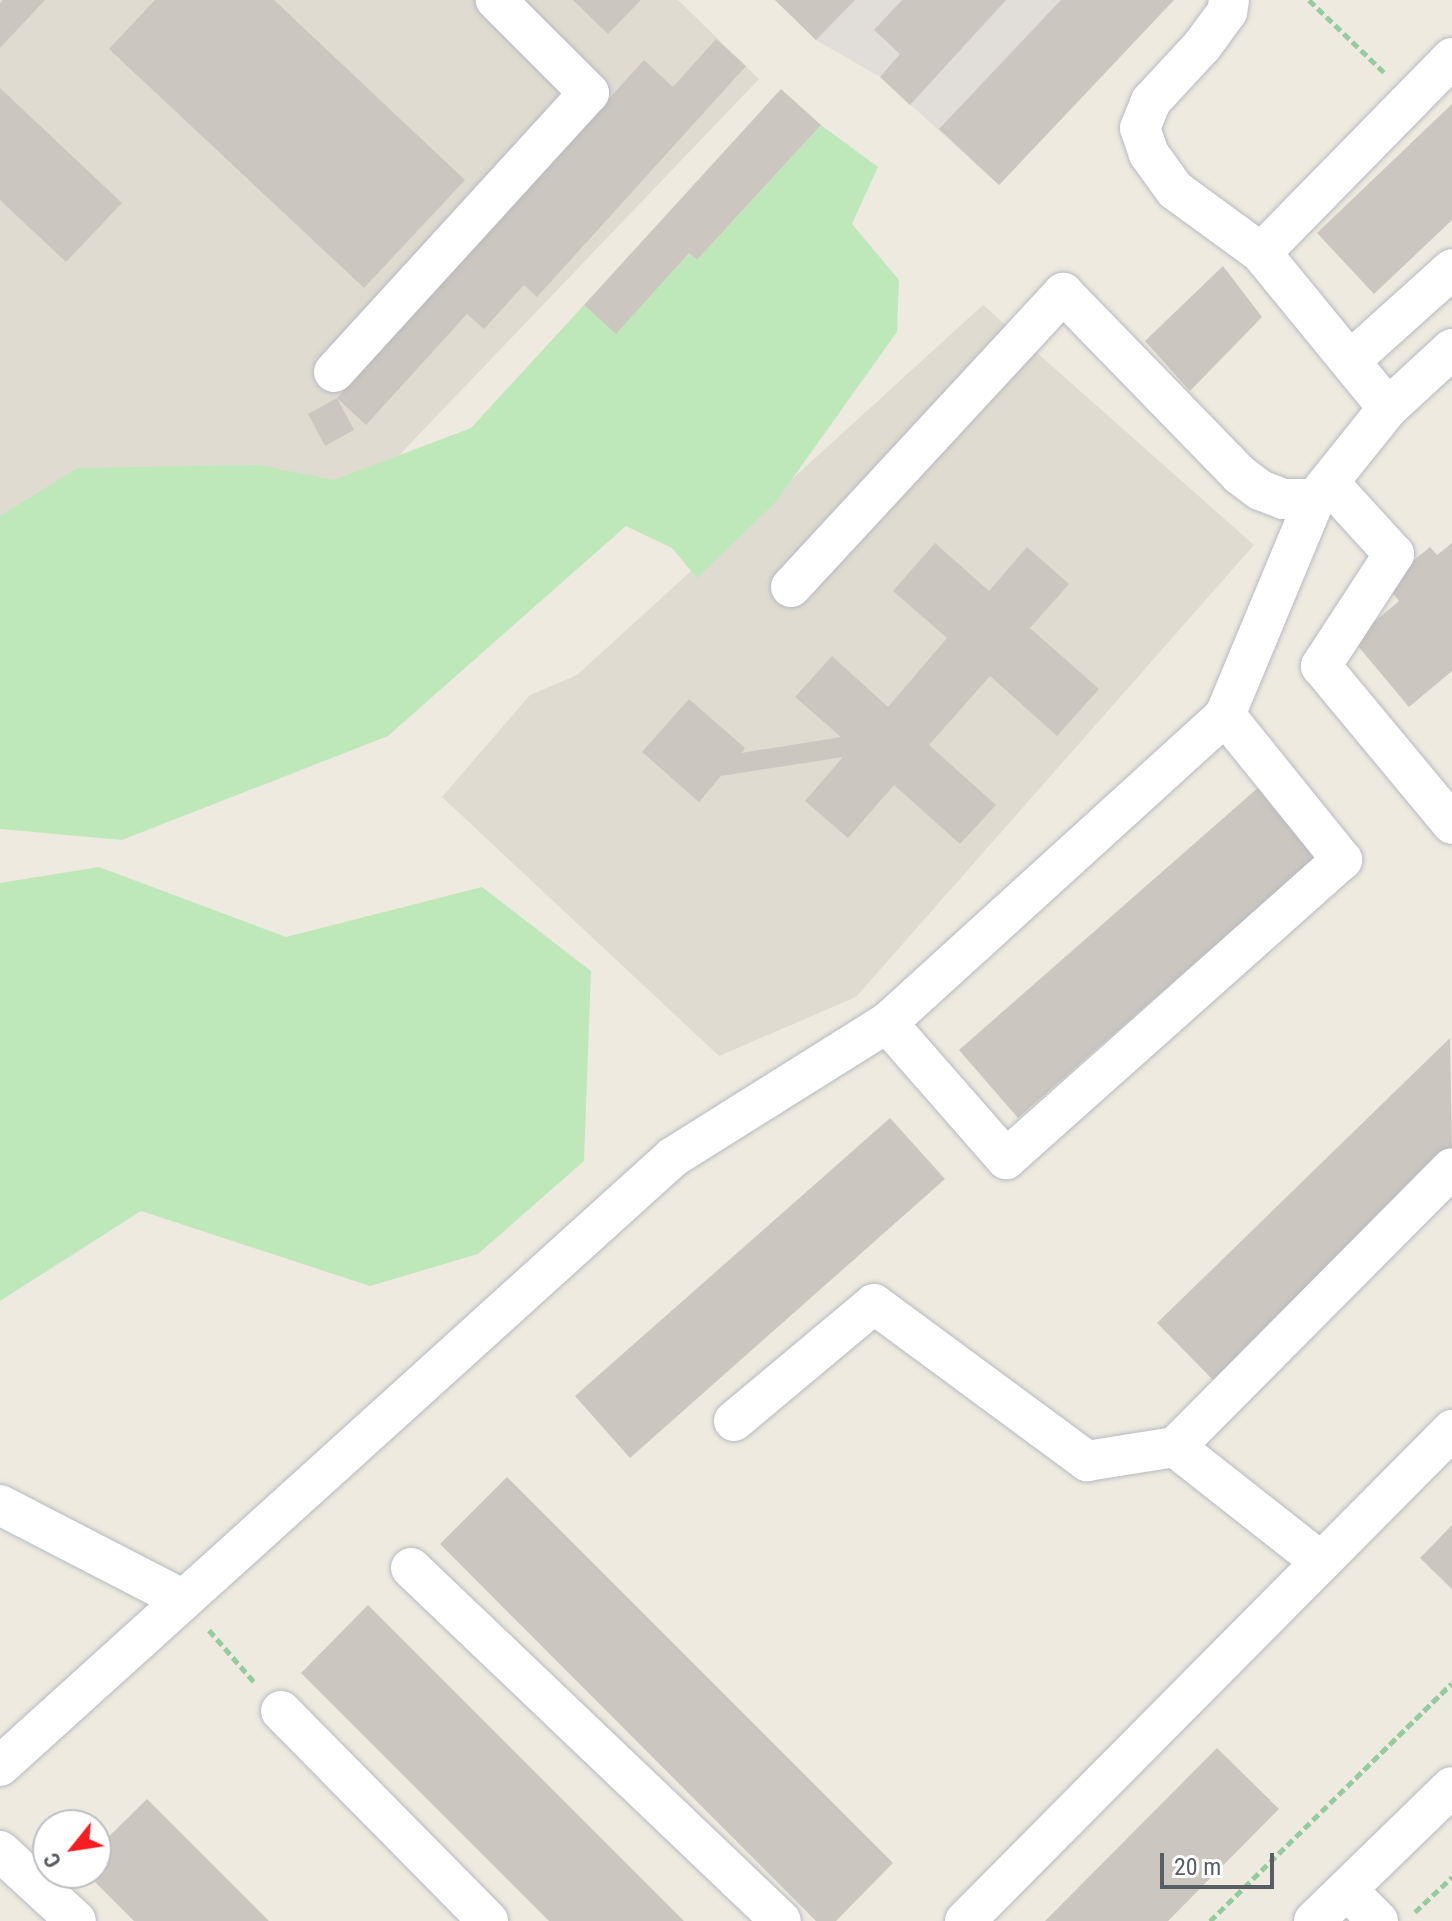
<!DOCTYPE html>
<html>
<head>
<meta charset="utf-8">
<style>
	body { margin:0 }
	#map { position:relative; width:1452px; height:1921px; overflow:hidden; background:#eeeae0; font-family:"Roboto Condensed",sans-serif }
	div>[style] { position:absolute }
	.industrial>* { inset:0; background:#e1ddd8 }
	.education>* { inset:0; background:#e0dbd1 }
	.green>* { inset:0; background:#bfe8ba }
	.building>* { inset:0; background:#cbc6c0 }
	.path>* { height:5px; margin-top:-2.5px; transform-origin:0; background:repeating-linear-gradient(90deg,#94cc9f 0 8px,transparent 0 12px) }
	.roads { filter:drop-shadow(0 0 2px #b6babf) drop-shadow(0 0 2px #b6babf) }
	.minor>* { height:40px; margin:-20px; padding:0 20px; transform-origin:20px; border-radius:20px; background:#fff }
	span { translate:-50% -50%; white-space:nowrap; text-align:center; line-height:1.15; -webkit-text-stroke:8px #fff; paint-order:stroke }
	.north { position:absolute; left:32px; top:1809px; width:80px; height:80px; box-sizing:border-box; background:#fff; border:2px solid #bdbfc1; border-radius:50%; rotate:240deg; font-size:22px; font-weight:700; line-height:32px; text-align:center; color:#595e63 }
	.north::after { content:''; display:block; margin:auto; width:28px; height:36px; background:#f71d20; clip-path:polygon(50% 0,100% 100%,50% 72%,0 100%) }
	.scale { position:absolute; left:1160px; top:1853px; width:114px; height:36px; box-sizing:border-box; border:4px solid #595e63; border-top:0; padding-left:10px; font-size:24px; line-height:28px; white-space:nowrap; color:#595e63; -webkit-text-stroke:6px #fff; paint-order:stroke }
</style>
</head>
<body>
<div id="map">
	<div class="industrial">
		<div style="clip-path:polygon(775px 0,1174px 0,999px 185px,880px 77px,816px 40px)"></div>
	</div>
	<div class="education">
		<div style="clip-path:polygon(0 0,678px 0,759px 79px,343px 514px,0 621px)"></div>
		<div style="clip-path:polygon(983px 305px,1254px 545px,856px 997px,719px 1056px,442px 797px,530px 695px,577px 675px)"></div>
	</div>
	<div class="green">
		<div style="clip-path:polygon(821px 125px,878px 167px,852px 224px,899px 280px,897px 332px,775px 503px,697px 578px,672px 548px,626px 526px,388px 736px,122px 840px,0 829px,0 516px,77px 468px,259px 465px,334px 480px,471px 428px,584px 305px,616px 333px,689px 253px,697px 260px)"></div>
		<div style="clip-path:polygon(99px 867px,286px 937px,482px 887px,591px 971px,584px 1161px,478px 1254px,370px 1286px,141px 1211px,0 1301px,0 883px)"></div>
	</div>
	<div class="building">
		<div style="clip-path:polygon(3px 0,45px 0,0 48px,0 4px)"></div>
		<div style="clip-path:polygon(155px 0,274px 0,465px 180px,364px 288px,109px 49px)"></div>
		<div style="clip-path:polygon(573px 0,641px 0,608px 34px)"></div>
		<div style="clip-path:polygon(775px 0,855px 0,816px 40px)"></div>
		<div style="clip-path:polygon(902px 0,1006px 0,910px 105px,880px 77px,900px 54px,874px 30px)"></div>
		<div style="clip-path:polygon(1061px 0,1174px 0,999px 185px,939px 129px)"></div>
		<div style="clip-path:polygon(716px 39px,746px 66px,537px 297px,524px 285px,484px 329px,467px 314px,366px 425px,337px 398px,644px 60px,673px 87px)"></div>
		<div style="clip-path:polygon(0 88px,122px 203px,66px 262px,0 200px)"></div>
		<div style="clip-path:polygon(781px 89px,821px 125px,697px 260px,689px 253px,616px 334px,584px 305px)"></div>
		<div style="clip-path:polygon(1452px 104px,1452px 220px,1374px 294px,1317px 233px)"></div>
		<div style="clip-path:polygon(1223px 266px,1262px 317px,1190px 391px,1145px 341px)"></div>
		<div style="clip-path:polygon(337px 398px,354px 430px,325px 446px,308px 414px)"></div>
		<div style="clip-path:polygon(935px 543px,989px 591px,1027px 547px,1069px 584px,1030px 628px,1099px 689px,1057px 736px,990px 676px,929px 745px,996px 805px,960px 844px,894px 785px,848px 838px,805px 801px,843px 757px,721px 776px,699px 802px,642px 752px,689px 699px,745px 748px,741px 753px,841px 737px,795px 697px,832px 656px,888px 707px,947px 638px,893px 591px)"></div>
		<div style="clip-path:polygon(1452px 543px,1452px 671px,1409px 707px,1353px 640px,1399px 601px,1385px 584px,1430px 547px,1437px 555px)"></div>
		<div style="clip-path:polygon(1260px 786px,1319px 854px,1018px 1118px,959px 1050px)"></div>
		<div style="clip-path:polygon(1450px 1038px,1452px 1153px,1216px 1383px,1157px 1323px)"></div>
		<div style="clip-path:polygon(890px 1118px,945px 1179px,630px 1458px,575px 1396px)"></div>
		<div style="clip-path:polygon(507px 1477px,893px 1863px,836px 1921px,816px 1921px,440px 1544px)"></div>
		<div style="clip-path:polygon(1452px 1525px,1452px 1589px,1420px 1558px)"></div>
		<div style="clip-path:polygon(368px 1605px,684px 1921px,549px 1921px,301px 1673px)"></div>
		<div style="clip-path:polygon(1217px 1748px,1279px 1809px,1168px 1921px,1045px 1921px)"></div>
		<div style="clip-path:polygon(147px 1799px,269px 1921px,134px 1921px,86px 1873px,96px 1873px,96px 1849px)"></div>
	</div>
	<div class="path">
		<div style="left:1309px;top:0;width:107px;rotate:43.9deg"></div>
		<div style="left:209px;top:1630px;width:70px;rotate:49deg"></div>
		<div style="left:1415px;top:1912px;width:51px;rotate:-43.4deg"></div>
		<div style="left:1210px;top:1921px;width:339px;rotate:-44.5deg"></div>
	</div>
	<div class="roads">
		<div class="minor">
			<div style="left:1229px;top:0;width:12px;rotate:99deg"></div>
			<div style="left:1227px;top:12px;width:42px;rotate:126.3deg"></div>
			<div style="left:1202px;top:46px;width:75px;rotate:132.8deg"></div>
			<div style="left:1151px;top:101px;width:29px;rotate:112deg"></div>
			<div style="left:1140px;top:128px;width:28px;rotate:71deg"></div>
			<div style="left:1149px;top:154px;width:44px;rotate:54.2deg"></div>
			<div style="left:1175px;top:190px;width:107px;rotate:36.2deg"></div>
			<div style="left:1350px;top:361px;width:137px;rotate:-42deg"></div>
			<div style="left:334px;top:372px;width:378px;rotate:-47.6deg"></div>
			<div style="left:589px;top:93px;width:132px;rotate:-135deg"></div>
			<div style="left:1388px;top:408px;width:200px;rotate:-129.3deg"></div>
			<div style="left:1261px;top:253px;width:273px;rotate:-45.6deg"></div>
			<div style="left:1330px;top:484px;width:95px;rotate:47.6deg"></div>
			<div style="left:1394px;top:554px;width:134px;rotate:123.1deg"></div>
			<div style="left:1321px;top:666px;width:205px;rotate:50.3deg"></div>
			<div style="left:791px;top:587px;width:401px;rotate:-47.2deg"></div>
			<div style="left:1063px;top:293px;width:254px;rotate:45.8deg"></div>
			<div style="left:1240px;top:475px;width:25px;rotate:37deg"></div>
			<div style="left:1260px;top:490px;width:25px;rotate:21deg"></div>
			<div style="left:1283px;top:499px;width:32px"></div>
			<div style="left:887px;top:1023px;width:181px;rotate:48.8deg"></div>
			<div style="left:1006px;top:1159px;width:450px;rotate:-41.7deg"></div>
			<div style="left:1342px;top:860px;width:186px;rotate:-128.9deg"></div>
			<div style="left:734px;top:1421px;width:182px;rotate:-39.9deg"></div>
			<div style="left:874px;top:1304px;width:265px;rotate:36.4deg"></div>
			<div style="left:1087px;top:1461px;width:89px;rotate:-9deg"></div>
			<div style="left:1175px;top:1447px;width:393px;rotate:-45.2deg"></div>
			<div style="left:1175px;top:1447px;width:186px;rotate:38.2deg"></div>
			<div style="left:0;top:1505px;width:205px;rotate:27.3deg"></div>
			<div style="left:411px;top:1568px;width:511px;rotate:43.65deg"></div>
			<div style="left:281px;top:1711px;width:295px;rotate:45.4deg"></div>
			<div style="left:0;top:1766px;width:908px;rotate:-42.14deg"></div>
			<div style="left:673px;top:1157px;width:252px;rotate:-32.1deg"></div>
			<div style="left:887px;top:1023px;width:457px;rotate:-42.3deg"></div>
			<div style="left:1225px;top:715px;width:234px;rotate:-67.4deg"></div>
			<div style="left:1315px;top:499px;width:117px;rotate:-51.3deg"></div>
			<div style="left:1388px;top:408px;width:87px;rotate:-42.7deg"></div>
			<div style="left:0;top:1851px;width:103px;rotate:42.6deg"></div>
			<div style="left:1347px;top:1890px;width:44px;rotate:45deg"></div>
			<div style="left:965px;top:1921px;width:692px;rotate:-45.23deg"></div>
			<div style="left:1314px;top:1921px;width:192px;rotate:-44.2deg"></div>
		</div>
	</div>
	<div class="north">С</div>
	<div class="scale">20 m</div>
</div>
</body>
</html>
